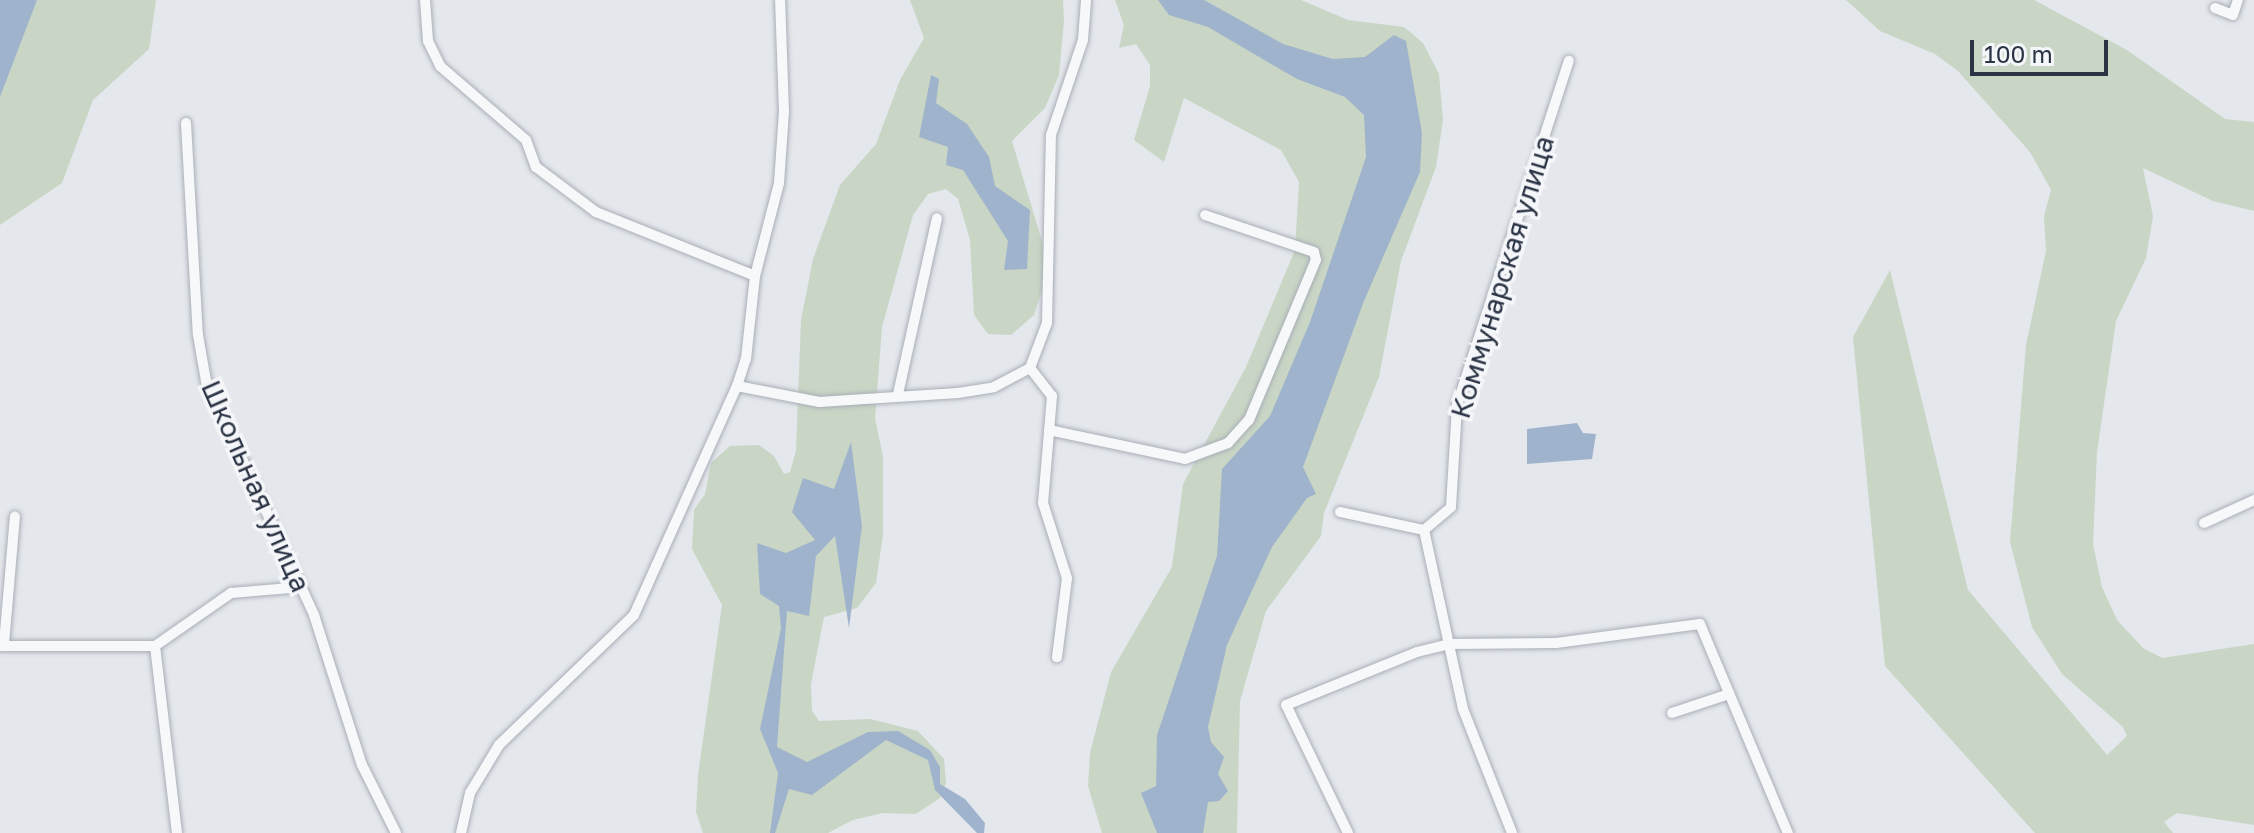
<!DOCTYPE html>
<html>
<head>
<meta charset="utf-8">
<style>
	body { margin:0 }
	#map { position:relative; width:2254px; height:833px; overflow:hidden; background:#e4e7ec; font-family:"Golos Text",sans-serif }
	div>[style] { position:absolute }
	.green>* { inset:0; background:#c9d6c5 }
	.water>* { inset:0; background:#9fb4cc }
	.roads { filter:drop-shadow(0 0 2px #a9aeb7) drop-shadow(0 0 2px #a9aeb7) }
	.street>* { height:10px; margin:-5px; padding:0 5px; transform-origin:5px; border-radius:5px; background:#f7f8fa }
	span { translate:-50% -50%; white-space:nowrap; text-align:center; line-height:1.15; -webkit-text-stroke:7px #f4f6f9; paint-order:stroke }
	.street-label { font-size:28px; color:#2b3445 }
	.scale { position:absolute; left:1970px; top:40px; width:138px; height:36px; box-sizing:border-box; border:4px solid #2b3445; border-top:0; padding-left:10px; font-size:24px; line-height:28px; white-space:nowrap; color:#2b3445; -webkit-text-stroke:6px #f4f6f9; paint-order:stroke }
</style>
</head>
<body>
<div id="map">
	<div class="green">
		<div style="clip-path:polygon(0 0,156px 0,149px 49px,93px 100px,62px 183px,0 225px)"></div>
		<div style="clip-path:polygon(910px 0,1063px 0,1064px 21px,1059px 75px,1045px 108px,1012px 141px,1044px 248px,1042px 290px,1034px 315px,1011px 335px,988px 334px,974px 315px,970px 240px,958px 199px,946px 189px,928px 194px,913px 215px,882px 327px,875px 418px,883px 457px,883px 534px,876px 583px,857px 608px,824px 617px,811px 684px,812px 711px,819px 721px,870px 719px,918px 731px,944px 759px,946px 783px,940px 798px,916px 814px,883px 813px,853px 820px,828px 833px,703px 833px,696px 812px,698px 775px,722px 605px,692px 549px,694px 510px,705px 494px,711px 463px,730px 446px,759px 445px,774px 456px,784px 474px,790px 472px,796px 451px,801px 320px,813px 259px,840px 185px,876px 144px,900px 80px,924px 38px)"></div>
		<div style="clip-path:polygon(1115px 0,1301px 0,1348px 20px,1404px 27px,1423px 43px,1439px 74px,1443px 120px,1436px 167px,1401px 261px,1379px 377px,1324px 513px,1321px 536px,1266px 611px,1240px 701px,1237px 833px,1102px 833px,1088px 786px,1090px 753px,1111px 672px,1172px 567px,1183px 484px,1246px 367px,1295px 250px,1299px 182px,1281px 150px,1184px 98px,1164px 162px,1134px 140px,1150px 86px,1150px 65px,1136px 44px,1119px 48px,1124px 25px)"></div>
		<div style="clip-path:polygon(1846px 0,2034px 0,2127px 50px,2225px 119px,2254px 122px,2254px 211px,2213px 201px,2143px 168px,2153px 216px,2146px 258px,2116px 321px,2097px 452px,2093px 544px,2102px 587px,2117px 620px,2143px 648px,2162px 658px,2254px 644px,2254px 825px,2177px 813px,2164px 822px,2173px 833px,2035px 833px,1885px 666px,1853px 337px,1890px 270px,1968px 590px,2107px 755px,2127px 736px,2123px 727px,2062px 674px,2032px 627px,2010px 542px,2026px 345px,2046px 251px,2044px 216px,2051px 190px,2030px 152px,1958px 71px,1935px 54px,1880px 31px)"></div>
	</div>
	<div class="water">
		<div style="clip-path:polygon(0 0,37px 0,0 97px)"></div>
		<div style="clip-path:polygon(1158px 0,1204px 0,1283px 44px,1333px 59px,1365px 57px,1394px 35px,1406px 41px,1422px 133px,1420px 172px,1364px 301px,1303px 467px,1316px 494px,1307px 498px,1272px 547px,1227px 645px,1208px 727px,1211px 742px,1224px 757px,1218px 774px,1228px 791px,1219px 801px,1208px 802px,1203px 833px,1157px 833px,1141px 793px,1156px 786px,1157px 735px,1217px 556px,1222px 469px,1270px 416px,1310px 322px,1366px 157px,1364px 115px,1345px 97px,1297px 79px,1208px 27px,1169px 15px)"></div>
		<div style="clip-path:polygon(931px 75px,939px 79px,936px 103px,967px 124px,989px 157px,995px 186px,1030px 210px,1027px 269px,1004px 270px,1008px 241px,963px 170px,946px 165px,948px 147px,919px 137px)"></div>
		<div style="clip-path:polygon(1577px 423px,1583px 433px,1596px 434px,1592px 459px,1527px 464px,1527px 429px)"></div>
		<div style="clip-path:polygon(851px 442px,862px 526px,849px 628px,835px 536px,816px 556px,809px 616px,787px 611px,777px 747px,807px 762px,868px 732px,898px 731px,930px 750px,940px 767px,940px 784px,965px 799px,985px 823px,984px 833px,977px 833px,935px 790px,928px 760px,886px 740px,812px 795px,789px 789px,775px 833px,770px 833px,778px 773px,760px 729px,781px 628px,779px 606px,760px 594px,757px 543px,786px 553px,815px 540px,792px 512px,803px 478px,834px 489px)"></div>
	</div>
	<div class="roads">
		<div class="street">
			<div style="left:425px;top:0;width:41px;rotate:85.8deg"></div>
			<div style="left:428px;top:41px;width:28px;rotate:64deg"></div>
			<div style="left:440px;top:66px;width:113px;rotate:40.7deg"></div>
			<div style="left:526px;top:140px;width:29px;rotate:70deg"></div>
			<div style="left:536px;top:167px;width:75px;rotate:36.9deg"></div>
			<div style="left:596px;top:212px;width:171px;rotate:21.9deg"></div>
			<div style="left:2215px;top:8px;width:19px;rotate:21deg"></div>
			<div style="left:2233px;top:15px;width:16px;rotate:-72deg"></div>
			<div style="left:186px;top:123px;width:212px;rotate:86.8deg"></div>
			<div style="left:198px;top:335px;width:47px;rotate:80.1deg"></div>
			<div style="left:206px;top:381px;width:258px;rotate:65.2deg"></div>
			<div style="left:314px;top:615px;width:157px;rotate:72.3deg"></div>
			<div style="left:362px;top:765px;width:76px;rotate:63.4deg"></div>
			<div style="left:1030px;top:368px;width:36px;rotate:52deg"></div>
			<div style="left:1052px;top:396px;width:107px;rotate:94.8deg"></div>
			<div style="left:1043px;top:503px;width:79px;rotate:72.3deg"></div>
			<div style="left:1067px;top:578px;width:80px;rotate:97.2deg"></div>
			<div style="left:737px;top:386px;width:84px;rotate:11deg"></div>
			<div style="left:819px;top:402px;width:139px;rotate:-3.7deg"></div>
			<div style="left:958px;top:393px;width:36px;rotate:-9deg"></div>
			<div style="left:994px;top:387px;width:41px;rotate:-27.8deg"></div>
			<div style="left:1030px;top:368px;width:48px;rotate:-69.3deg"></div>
			<div style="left:1047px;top:323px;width:188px;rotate:-88.8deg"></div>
			<div style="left:1051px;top:135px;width:100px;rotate:-71.4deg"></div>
			<div style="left:1083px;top:40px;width:40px;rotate:-85.7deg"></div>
			<div style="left:898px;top:394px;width:180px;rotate:-77.5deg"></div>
			<div style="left:1049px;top:430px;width:139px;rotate:12deg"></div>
			<div style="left:1185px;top:459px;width:46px;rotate:-20.4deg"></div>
			<div style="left:1228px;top:443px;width:31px;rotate:-48deg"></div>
			<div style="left:1249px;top:420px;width:173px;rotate:-67.3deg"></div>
			<div style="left:1316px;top:260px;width:8px;rotate:-104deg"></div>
			<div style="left:1314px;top:252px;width:115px;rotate:-161.3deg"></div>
			<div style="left:1340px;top:512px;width:86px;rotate:12.1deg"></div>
			<div style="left:1424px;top:530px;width:183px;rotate:77.7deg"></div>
			<div style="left:1463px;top:709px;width:133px;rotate:68.4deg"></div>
			<div style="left:2204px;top:523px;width:55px;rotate:-24.7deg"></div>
			<div style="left:1424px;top:530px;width:35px;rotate:-40deg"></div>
			<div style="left:1451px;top:507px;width:102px;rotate:-86.6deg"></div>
			<div style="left:1457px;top:405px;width:362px;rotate:-72deg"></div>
			<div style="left:4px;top:644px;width:128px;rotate:-85.1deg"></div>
			<div style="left:0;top:646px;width:155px"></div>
			<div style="left:155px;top:646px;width:188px;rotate:83.3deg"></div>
			<div style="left:155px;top:646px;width:93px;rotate:-34.9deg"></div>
			<div style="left:231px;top:593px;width:71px;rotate:-4.8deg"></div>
			<div style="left:1672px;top:713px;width:60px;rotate:-18.4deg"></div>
			<div style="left:461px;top:833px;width:41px;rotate:-77.3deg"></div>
			<div style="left:470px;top:793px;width:56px;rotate:-58.9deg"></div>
			<div style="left:499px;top:745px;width:187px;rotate:-43.9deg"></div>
			<div style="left:634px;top:615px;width:251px;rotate:-65.8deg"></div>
			<div style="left:737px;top:386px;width:28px;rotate:-72deg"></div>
			<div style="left:746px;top:359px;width:83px;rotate:-83.8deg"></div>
			<div style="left:755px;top:276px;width:96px;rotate:-75.5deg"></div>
			<div style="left:779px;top:183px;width:71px;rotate:-86deg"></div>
			<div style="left:784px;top:112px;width:112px;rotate:-92deg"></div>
			<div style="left:1348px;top:833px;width:142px;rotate:-115.8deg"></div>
			<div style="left:1286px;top:705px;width:141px;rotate:-22deg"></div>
			<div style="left:1417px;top:652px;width:34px;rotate:-14deg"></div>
			<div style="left:1450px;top:644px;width:106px;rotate:-0.5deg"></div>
			<div style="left:1556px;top:643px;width:145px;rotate:-7.5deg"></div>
			<div style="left:1700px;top:624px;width:227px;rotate:67.2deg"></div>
		</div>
	</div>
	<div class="street-label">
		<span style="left:1502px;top:277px;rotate:-73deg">Коммунарская улица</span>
		<span style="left:256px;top:486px;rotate:66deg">Школьная улица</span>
	</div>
	<div class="scale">100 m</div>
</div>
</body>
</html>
